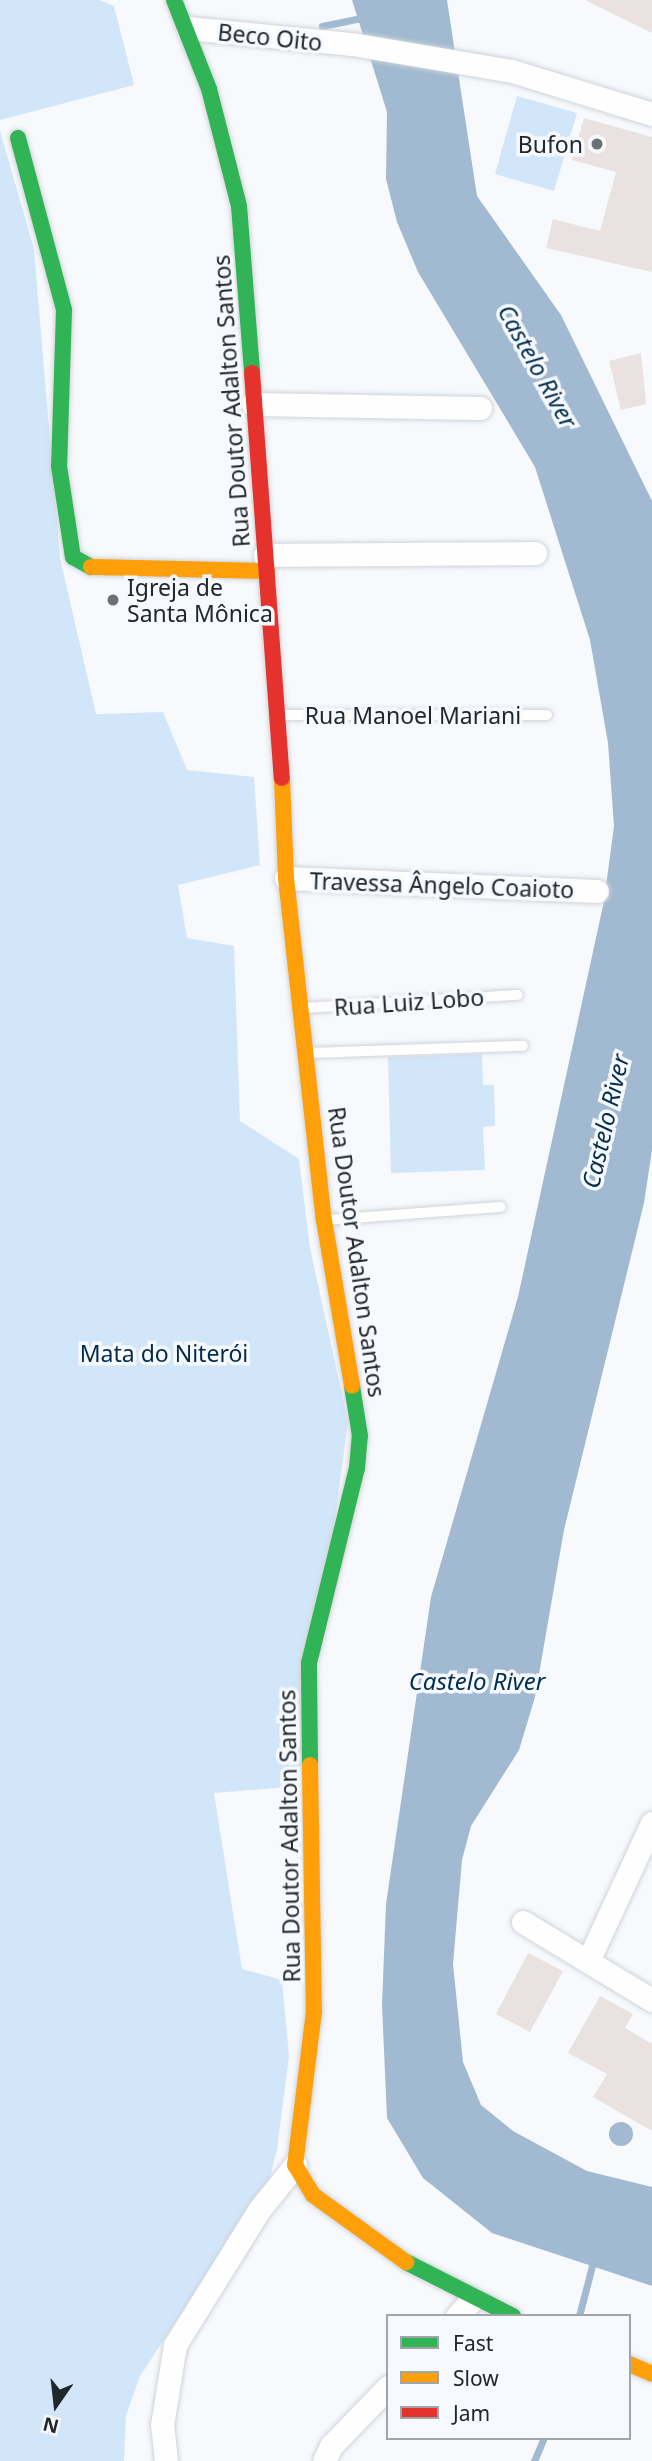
<!DOCTYPE html>
<html>
<head>
<meta charset="utf-8">
<style>
	body { margin:0 }
	#map { position:relative; width:652px; height:2461px; overflow:hidden; background:#f7f9fc; font-family:"Noto Sans",sans-serif }
	div>[style] { position:absolute }
	.green>* { inset:0; background:#d2e6f9 }
	.water>* { inset:0; background:#a1b9d1 }
	.round { border-radius:50% }
	.stream>* { height:7px; margin:-3.5px; padding:0 3.5px; transform-origin:3.5px; border-radius:3.5px; background:#a1b9d1 }
	.building>* { inset:0; background:#eae2e0 }
	.roads { filter:drop-shadow(0 0 2px #cfd4d9) drop-shadow(0 0 2px #cfd4d9) }
	.lane>* { height:10px; margin:-5px; padding:0 5px; transform-origin:5px; border-radius:5px; background:#fefeff }
	.street>* { height:23px; margin:-11.5px; padding:0 11.5px; transform-origin:11.5px; border-radius:11.5px; background:#fefeff }
	.fast>* { height:16px; margin:-8px; padding:0 8px; transform-origin:8px; border-radius:8px; background:#30b455 }
	.slow>* { height:16px; margin:-8px; padding:0 8px; transform-origin:8px; border-radius:8px; background:#ff9f0a }
	.jam>* { height:16px; margin:-8px; padding:0 8px; transform-origin:8px; border-radius:8px; background:#e5322d }
	.dots>* { width:19px; height:19px; translate:-50% -50%; box-sizing:border-box; border:4px solid #f6f9fd; border-radius:50% }
	span { translate:-50% -50%; white-space:nowrap; text-align:center; line-height:1.15; -webkit-text-stroke:7px #f6f9fd; paint-order:stroke }
	.street-label { font-size:23px; color:#20272d }
	.poi-label { font-size:23px; color:#20272d }
	.right { translate:-100% -50%; text-align:right }
	.left { translate:0 -50%; text-align:left }
	.park-label { font-size:23px; color:#032c4c }
	.water-label { font-size:24px; color:#042e4e; font-style:italic }
	.legend { position:absolute; left:386px; top:2314px; width:245px; height:126px; box-sizing:border-box; background:#f6f9fd; border:2px solid #a0a5aa; margin:0; padding:9px 12px; list-style:none; font-size:21px; color:#20272d }
	.legend li { display:flex; align-items:center; gap:14px; height:35px }
	.legend b { width:35px; border:2px solid #a0a5aa }
	.north { position:absolute; left:21px; top:2370px; width:70px; height:70px; -webkit-text-stroke:5px #f6f9fd; paint-order:stroke; rotate:194deg; font-size:19px; font-weight:700; line-height:28px; text-align:center; color:#20272d }
	.north::after { content:''; display:block; margin:auto; width:24px; height:32px; background:#20272d; clip-path:polygon(50% 0,100% 100%,50% 72%,0 100%) }
</style>
</head>
<body>
<div id="map">
	<div class="green">
		<div style="clip-path:polygon(0 0,99px 0,114px 6px,134px 85px,0 120px)"></div>
		<div style="clip-path:polygon(517px 96px,577px 113px,554px 191px,495px 174px)"></div>
		<div style="clip-path:polygon(0 131px,34px 249px,60px 558px,96px 714px,163px 712px,187px 770px,254px 777px,260px 865px,178px 885px,187px 938px,234px 946px,240px 1121px,299px 1159px,310px 1248px,348px 1422px,299px 1786px,214px 1793px,242px 1969px,282px 1980px,289px 2056px,277px 2150px,269px 2181px,140px 2376px,126px 2416px,124px 2461px,0 2461px)"></div>
		<div style="clip-path:polygon(482px 1054px,483px 1085px,494px 1085px,495px 1126px,483px 1127px,485px 1170px,391px 1173px,388px 1057px)"></div>
	</div>
	<div class="water">
		<div style="clip-path:polygon(352px 0,447px 0,477px 196px,561px 315px,652px 501px,652px 1150px,644px 1203px,564px 1530px,535px 1697px,519px 1750px,471px 1826px,462px 1860px,453px 1964px,463px 2062px,481px 2105px,513px 2131px,587px 2171px,652px 2187px,652px 2286px,492px 2233px,423px 2178px,387px 2118px,382px 2005px,386px 1904px,431px 1597px,518px 1297px,604px 901px,614px 826px,608px 743px,590px 640px,535px 467px,418px 272px,397px 222px,386px 179px,387px 112px)"></div>
		<div class="round" style="left:609px;top:2122px;width:24px;height:24px"></div>
	</div>
	<div class="stream">
		<div style="left:322px;top:26px;width:45px;rotate:-11.6deg"></div>
		<div style="left:579px;top:2316px;width:56px;rotate:-75.5deg"></div>
		<div style="left:534px;top:2461px;width:25px;rotate:-67deg"></div>
	</div>
	<div class="building">
		<div style="clip-path:polygon(585px 0,652px 0,652px 33px)"></div>
		<div style="clip-path:polygon(584px 118px,652px 137px,652px 272px,546px 248px,553px 219px,600px 231px,616px 172px,572px 160px)"></div>
		<div style="clip-path:polygon(641px 353px,646px 404px,621px 410px,609px 361px)"></div>
		<div style="clip-path:polygon(528px 1953px,563px 1971px,530px 2032px,496px 2014px)"></div>
		<div style="clip-path:polygon(600px 1996px,633px 2014px,625px 2028px,652px 2044px,652px 2131px,593px 2097px,607px 2074px,568px 2053px)"></div>
	</div>
	<div class="roads">
		<div class="lane">
			<div style="left:283px;top:715px;width:264px"></div>
			<div style="left:303px;top:1008px;width:215px;rotate:-3.5deg"></div>
			<div style="left:308px;top:1053px;width:215px;rotate:-1.9deg"></div>
			<div style="left:327px;top:1220px;width:174px;rotate:-4.3deg"></div>
		</div>
		<div class="street">
			<div style="left:188px;top:28px;width:165px;rotate:5.6deg"></div>
			<div style="left:352px;top:44px;width:162px;rotate:9.6deg"></div>
			<div style="left:512px;top:71px;width:146px;rotate:17.1deg"></div>
			<div style="left:253px;top:404px;width:227px;rotate:1deg"></div>
			<div style="left:265px;top:555px;width:270px;rotate:-0.4deg"></div>
			<div style="left:286px;top:878px;width:311px;rotate:2.4deg"></div>
			<div style="left:523px;top:1922px;width:151px;rotate:31.2deg"></div>
			<div style="left:588px;top:1961px;width:152px;rotate:-65.1deg"></div>
			<div style="left:457px;top:2316px;width:23px;rotate:-47deg"></div>
			<div style="left:166px;top:2461px;width:36px;rotate:-96deg"></div>
			<div style="left:162px;top:2425px;width:81px;rotate:-80.8deg"></div>
			<div style="left:175px;top:2345px;width:159px;rotate:-58.1deg"></div>
			<div style="left:259px;top:2210px;width:58px;rotate:-51.3deg"></div>
			<div style="left:324px;top:2461px;width:17px;rotate:-65deg"></div>
			<div style="left:331px;top:2446px;width:82px;rotate:-46deg"></div>
		</div>
		<div class="fast">
			<div style="left:174px;top:0;width:96px;rotate:68.5deg"></div>
			<div style="left:209px;top:89px;width:121px;rotate:75.6deg"></div>
			<div style="left:239px;top:206px;width:168px;rotate:85.5deg"></div>
			<div style="left:18px;top:138px;width:178px;rotate:75deg"></div>
			<div style="left:64px;top:310px;width:156px;rotate:91.8deg"></div>
			<div style="left:59px;top:466px;width:92px;rotate:81.3deg"></div>
			<div style="left:73px;top:557px;width:21px;rotate:29deg"></div>
			<div style="left:310px;top:1765px;width:102px;rotate:-90.6deg"></div>
			<div style="left:309px;top:1663px;width:201px;rotate:-76.2deg"></div>
			<div style="left:357px;top:1468px;width:32px;rotate:-85deg"></div>
			<div style="left:360px;top:1436px;width:51px;rotate:-99.1deg"></div>
			<div style="left:406px;top:2262px;width:120px;rotate:26.8deg"></div>
		</div>
		<div class="slow">
			<div style="left:91px;top:567px;width:176px;rotate:1.3deg"></div>
			<div style="left:282px;top:778px;width:100px;rotate:87.7deg"></div>
			<div style="left:286px;top:878px;width:344px;rotate:83.7deg"></div>
			<div style="left:324px;top:1220px;width:168px;rotate:80.4deg"></div>
			<div style="left:310px;top:1765px;width:246px;rotate:89.1deg"></div>
			<div style="left:314px;top:2011px;width:155px;rotate:97deg"></div>
			<div style="left:295px;top:2165px;width:35px;rotate:59deg"></div>
			<div style="left:313px;top:2195px;width:115px;rotate:35.8deg"></div>
			<div style="left:629px;top:2364px;width:25px;rotate:23deg"></div>
		</div>
		<div class="jam">
			<div style="left:252px;top:373px;width:406px;rotate:85.8deg"></div>
		</div>
	</div>
	<div class="dots">
		<div style="left:597px;top:144px;background:#6b7075"></div>
		<div style="left:113px;top:600px;background:#6b7075"></div>
	</div>
	<div class="street-label">
		<span style="left:270px;top:37px;rotate:6deg">Beco Oito</span>
		<span style="left:231px;top:401px;rotate:-94deg">Rua Doutor Adalton Santos</span>
		<span style="left:413px;top:715px">Rua Manoel Mariani</span>
		<span style="left:442px;top:885px;rotate:2deg">Travessa Ângelo Coaioto</span>
		<span style="left:409px;top:1002px;rotate:-4deg">Rua Luiz Lobo</span>
		<span style="left:357px;top:1252px;rotate:82deg">Rua Doutor Adalton Santos</span>
		<span style="left:289px;top:1836px;rotate:-91deg">Rua Doutor Adalton Santos</span>
	</div>
	<div class="poi-label">
		<span class="right" style="left:583px;top:144px">Bufon</span>
		<span class="left" style="left:127px;top:600px">Igreja de<br>Santa Mônica</span>
	</div>
	<div class="park-label">
		<span style="left:164px;top:1353px">Mata do Niterói</span>
	</div>
	<div class="water-label">
		<span style="left:538px;top:366px;rotate:61deg">Castelo River</span>
		<span style="left:605px;top:1121px;rotate:-77deg">Castelo River</span>
		<span style="left:477px;top:1681px">Castelo River</span>
	</div>
	<ul class="legend">
	<li><b style="height:9px;background:#30b455"></b>Fast</li>
	<li><b style="height:9px;background:#ff9f0a"></b>Slow</li>
	<li><b style="height:9px;background:#e5322d"></b>Jam</li>
	</ul>
	<div class="north">N</div>
</div>
</body>
</html>
